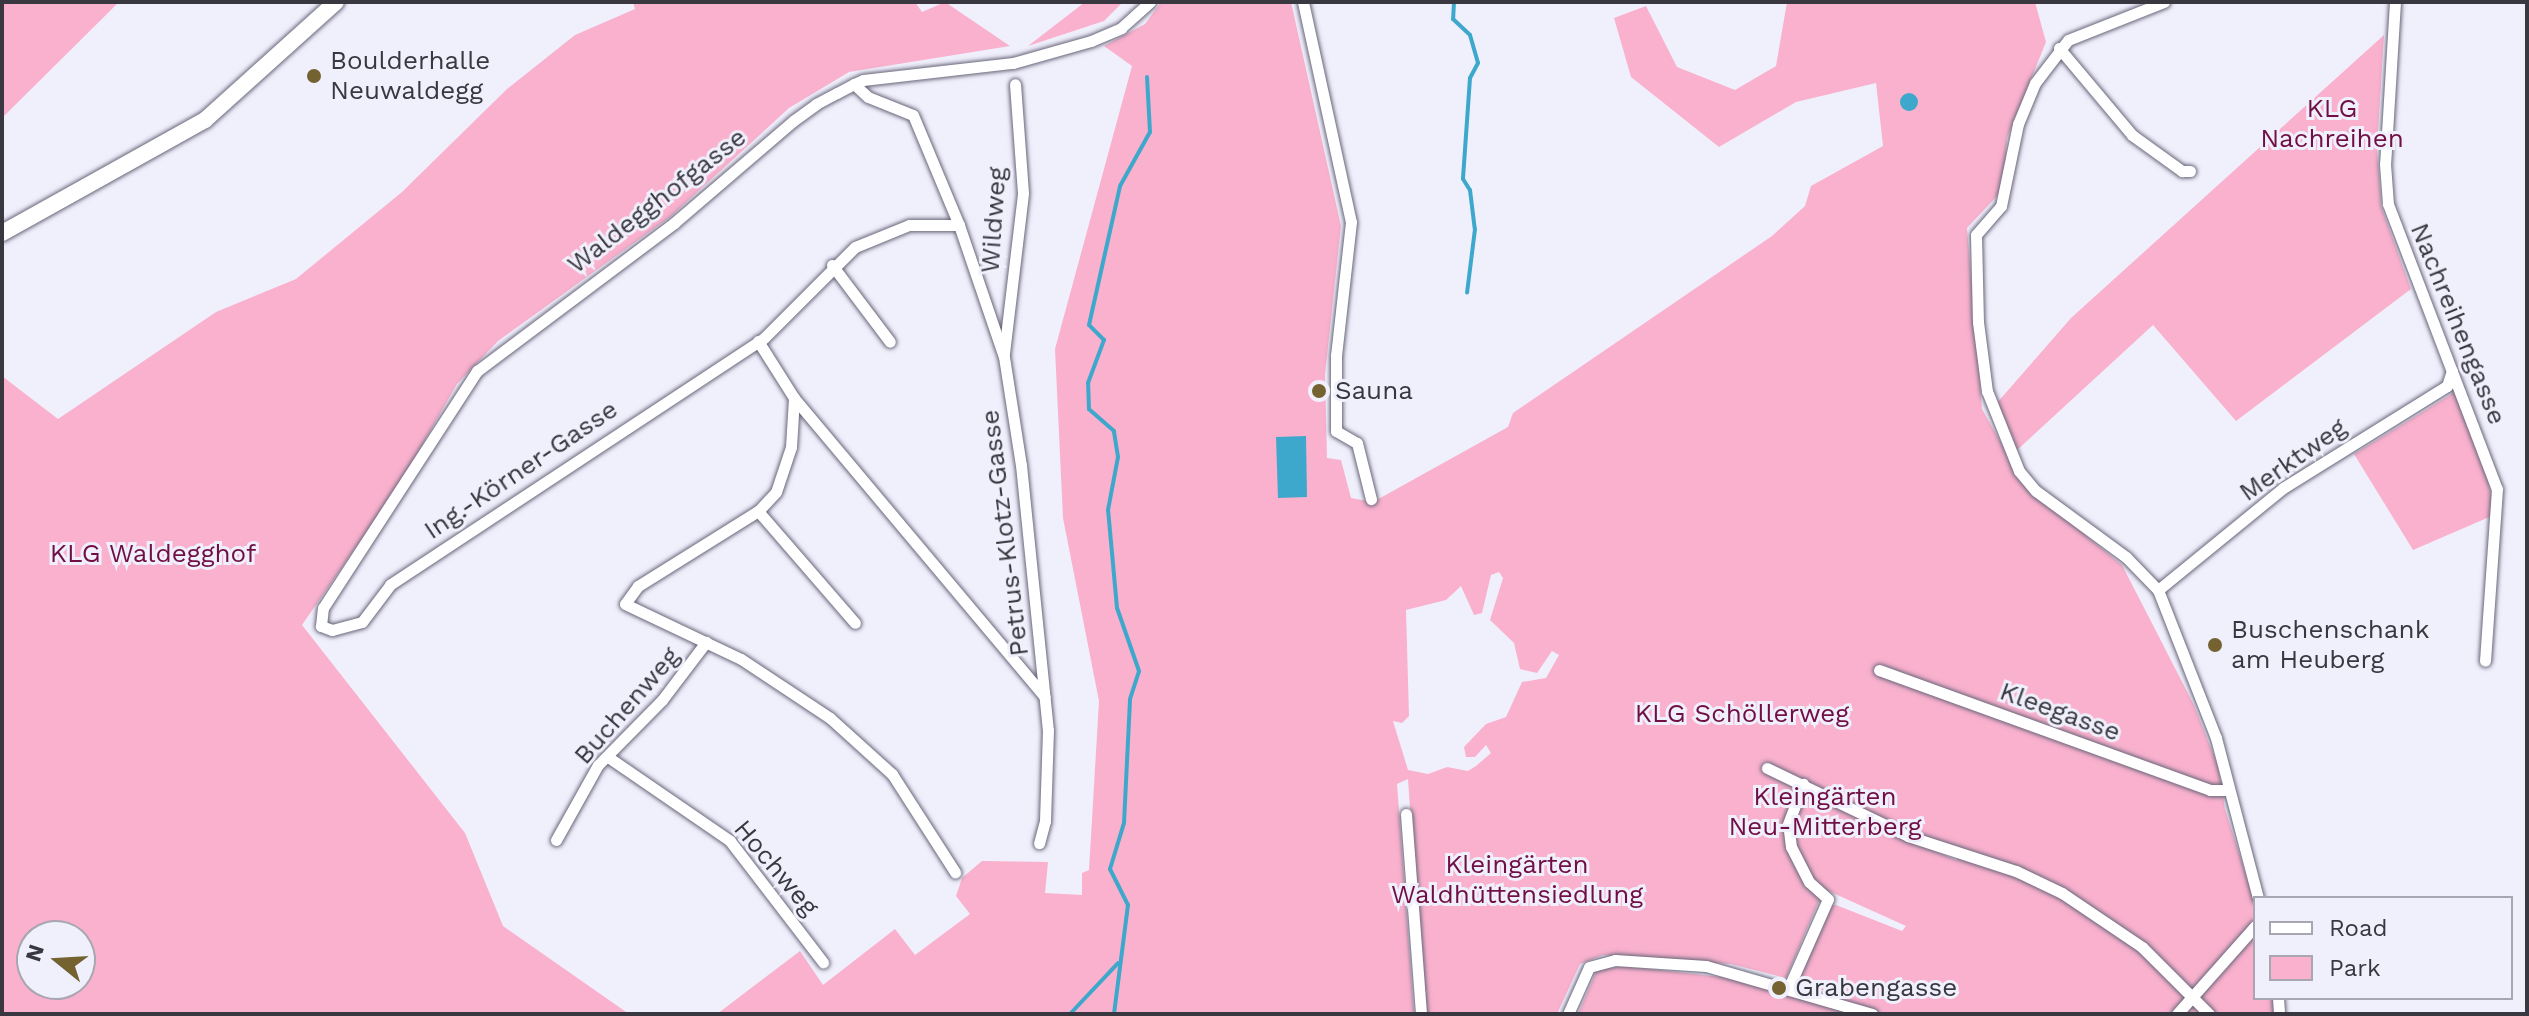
<!DOCTYPE html>
<html>
<head>
<meta charset="utf-8">
<style>
	body { margin:0 }
	#map { position:relative; width:2529px; height:1016px; overflow:hidden; background:#f0f0fd; font-family:"Work Sans",sans-serif }
	div>[style] { position:absolute }
	.green>* { inset:0; background:#f9b1ce }
	.water>* { inset:0; background:#3ea8cc }
	.round { border-radius:50% }
	.stream>* { height:4px; margin:-2px; padding:0 2px; transform-origin:2px; border-radius:2px; background:#3ea8cc }
	.roads { filter:drop-shadow(0 0 2px #686679) drop-shadow(0 0 2px #686679) }
	.minor>* { height:11px; margin:-5.5px; padding:0 5.5px; transform-origin:5.5px; border-radius:5.5px; background:#fff }
	.secondary>* { height:16px; margin:-8px; padding:0 8px; transform-origin:8px; border-radius:8px; background:#fff }
	.dots>* { width:22px; height:22px; translate:-50% -50%; box-sizing:border-box; border:4px solid #f0f0fd; border-radius:50% }
	span { translate:-50% -50%; white-space:nowrap; text-align:center; line-height:1.15; -webkit-text-stroke:6px #f0f0fd; paint-order:stroke }
	.poi-label { font-size:26px; color:#393840 }
	.left { translate:0 -50%; text-align:left }
	.park-label { font-size:26px; color:#710f45 }
	.street-label { font-size:26px; color:#393840 }
	.frame { position:absolute; inset:0; border:4px solid #393840; pointer-events:none }
	.legend { position:absolute; left:2253px; top:896px; width:260px; height:104px; box-sizing:border-box; background:#f0f0fd; border:2px solid #a7a6b1; margin:0; padding:10px 14px; list-style:none; font-size:24px; color:#393840 }
	.legend li { display:flex; align-items:center; gap:16px; height:40px }
	.legend b { width:40px; border:2px solid #a7a6b1 }
	.north { position:absolute; left:16px; top:920px; width:80px; height:80px; box-sizing:border-box; background:#f0f0fd; border:2px solid #a7a6b1; border-radius:50%; rotate:288deg; font-size:22px; font-weight:700; line-height:32px; text-align:center; color:#393840 }
	.north::after { content:''; display:block; margin:auto; width:28px; height:36px; background:#746231; clip-path:polygon(50% 0,100% 100%,50% 72%,0 100%) }
</style>
</head>
<body>
<div id="map">
	<div class="green">
		<div style="clip-path:polygon(2px 2px,119px 2px,2px 118px)"></div>
		<div style="clip-path:polygon(evenodd,633px 2px,915px 2px,922px 12px,945px 2px,1010px 46px,849px 72px,789px 108px,670px 217px,498px 341px,457px 384px,401px 482px,302px 625px,465px 833px,503px 926px,629px 1014px,2px 1014px,2px 376px,58px 419px,216px 312px,296px 279px,402px 192px,507px 89px,575px 35px,635px 9px,633px 2px,32px 936px,80px 936px,80px 984px,32px 984px,32px 936px)"></div>
		<div style="clip-path:polygon(1085px 2px,1123px 2px,1104px 21px,1028px 46px)"></div>
		<div style="clip-path:polygon(evenodd,1161px 2px,1291px 2px,1341px 226px,1325px 375px,1327px 458px,1341px 460px,1351px 498px,1373px 502px,1508px 427px,1513px 413px,1772px 236px,1805px 206px,1811px 186px,1883px 146px,1876px 83px,1796px 102px,1719px 147px,1631px 77px,1614px 18px,1646px 6px,1677px 67px,1735px 90px,1776px 66px,1787px 2px,2035px 2px,2046px 42px,2007px 138px,2004px 180px,1998px 195px,1967px 228px,1982px 409px,2026px 487px,2122px 565px,2194px 705px,2218px 766px,2225px 809px,2255px 903px,2255px 998px,2273px 998px,2274px 1014px,1578px 1014px,1597px 970px,1623px 966px,1748px 980px,1832px 1006px,1838px 997px,1798px 979px,1828px 907px,1836px 905px,1902px 931px,1906px 926px,1824px 889px,1786px 978px,1731px 964px,1603px 955px,1580px 964px,1557px 1014px,1424px 1014px,1408px 779px,1397px 784px,1414px 1014px,717px 1014px,800px 951px,823px 985px,895px 929px,915px 955px,970px 914px,956px 896px,962px 878px,982px 861px,1048px 862px,1045px 893px,1082px 895px,1082px 873px,1089px 870px,1099px 701px,1063px 518px,1055px 349px,1132px 66px,1104px 46px,1145px 24px,1161px 2px,1499px 572px,1503px 578px,1490px 620px,1514px 643px,1520px 669px,1537px 673px,1552px 651px,1559px 655px,1546px 678px,1522px 682px,1506px 717px,1486px 724px,1464px 747px,1466px 757px,1475px 757px,1486px 745px,1491px 753px,1476px 766px,1468px 771px,1447px 767px,1428px 774px,1408px 770px,1393px 721px,1402px 723px,1409px 716px,1406px 610px,1446px 600px,1461px 586px,1474px 615px,1482px 613px,1491px 575px,1499px 572px,1161px 2px,1908px 828px,1931px 840px,1964px 850px,1956px 860px,1898px 836px,1908px 828px)"></div>
		<div style="clip-path:polygon(2384px 35px,2377px 147px,2381px 206px,2411px 289px,2236px 421px,2153px 325px,2016px 451px,1996px 404px,2071px 318px)"></div>
		<div style="clip-path:polygon(2455px 392px,2487px 474px,2494px 515px,2413px 550px,2354px 454px)"></div>
	</div>
	<div class="water">
		<div class="round" style="left:1900px;top:93px;width:18px;height:18px"></div>
		<div style="clip-path:polygon(1306px 436px,1307px 497px,1278px 498px,1276px 437px)"></div>
	</div>
	<div class="stream">
		<div style="left:1454px;top:2px;width:17px;rotate:93deg"></div>
		<div style="left:1453px;top:19px;width:23px;rotate:43deg"></div>
		<div style="left:1470px;top:35px;width:29px;rotate:74deg"></div>
		<div style="left:1478px;top:63px;width:17px;rotate:118deg"></div>
		<div style="left:1470px;top:78px;width:101px;rotate:94deg"></div>
		<div style="left:1463px;top:179px;width:13px;rotate:58deg"></div>
		<div style="left:1470px;top:190px;width:39px;rotate:83deg"></div>
		<div style="left:1475px;top:229px;width:64px;rotate:97.1deg"></div>
		<div style="left:1070px;top:1014px;width:70px;rotate:-46.7deg"></div>
		<div style="left:1114px;top:1014px;width:110px;rotate:-82.7deg"></div>
		<div style="left:1128px;top:905px;width:40px;rotate:-116.6deg"></div>
		<div style="left:1110px;top:869px;width:48px;rotate:-73.1deg"></div>
		<div style="left:1124px;top:823px;width:124px;rotate:-87.2deg"></div>
		<div style="left:1130px;top:699px;width:29px;rotate:-72deg"></div>
		<div style="left:1139px;top:671px;width:67px;rotate:-109.2deg"></div>
		<div style="left:1117px;top:608px;width:98px;rotate:-95.2deg"></div>
		<div style="left:1108px;top:510px;width:54px;rotate:-79.3deg"></div>
		<div style="left:1118px;top:457px;width:26px;rotate:-99deg"></div>
		<div style="left:1114px;top:431px;width:33px;rotate:-139deg"></div>
		<div style="left:1089px;top:409px;width:26px;rotate:-92deg"></div>
		<div style="left:1088px;top:383px;width:46px;rotate:-69.6deg"></div>
		<div style="left:1104px;top:340px;width:21px;rotate:-135deg"></div>
		<div style="left:1089px;top:325px;width:142px;rotate:-77.4deg"></div>
		<div style="left:1120px;top:186px;width:62px;rotate:-60.9deg"></div>
		<div style="left:1150px;top:132px;width:55px;rotate:-93.1deg"></div>
	</div>
	<div class="roads">
		<div class="minor">
			<div style="left:1303px;top:2px;width:225px;rotate:77.7deg"></div>
			<div style="left:1351px;top:222px;width:134px;rotate:96.4deg"></div>
			<div style="left:1336px;top:355px;width:76px;rotate:90deg"></div>
			<div style="left:1336px;top:431px;width:24px;rotate:30deg"></div>
			<div style="left:1357px;top:443px;width:58px;rotate:76deg"></div>
			<div style="left:2164px;top:2px;width:103px;rotate:158.4deg"></div>
			<div style="left:2068px;top:40px;width:54px;rotate:127.5deg"></div>
			<div style="left:2035px;top:83px;width:44px;rotate:112.5deg"></div>
			<div style="left:2018px;top:124px;width:84px;rotate:101.7deg"></div>
			<div style="left:2001px;top:206px;width:38px;rotate:131deg"></div>
			<div style="left:1976px;top:235px;width:87px;rotate:88.7deg"></div>
			<div style="left:1978px;top:322px;width:70px;rotate:82.6deg"></div>
			<div style="left:1987px;top:391px;width:86px;rotate:68.2deg"></div>
			<div style="left:2019px;top:471px;width:26px;rotate:50deg"></div>
			<div style="left:2036px;top:491px;width:112px;rotate:36.3deg"></div>
			<div style="left:2126px;top:557px;width:46px;rotate:45.9deg"></div>
			<div style="left:2158px;top:590px;width:159px;rotate:68.6deg"></div>
			<div style="left:2216px;top:738px;width:165px;rotate:75.3deg"></div>
			<div style="left:2395px;top:2px;width:162px;rotate:93.5deg"></div>
			<div style="left:2385px;top:164px;width:40px;rotate:85.7deg"></div>
			<div style="left:2388px;top:204px;width:305px;rotate:69.1deg"></div>
			<div style="left:2497px;top:489px;width:172px;rotate:94deg"></div>
			<div style="left:2059px;top:48px;width:114px;rotate:50deg"></div>
			<div style="left:2132px;top:135px;width:62px;rotate:35.8deg"></div>
			<div style="left:2182px;top:171px;width:8px"></div>
			<div style="left:854px;top:84px;width:19px;rotate:43deg"></div>
			<div style="left:868px;top:97px;width:48px;rotate:21.8deg"></div>
			<div style="left:913px;top:115px;width:119px;rotate:67.3deg"></div>
			<div style="left:959px;top:225px;width:50px;rotate:180deg"></div>
			<div style="left:909px;top:225px;width:58px;rotate:157.8deg"></div>
			<div style="left:855px;top:247px;width:129px;rotate:135deg"></div>
			<div style="left:764px;top:338px;width:448px;rotate:146.6deg"></div>
			<div style="left:390px;top:585px;width:46px;rotate:127.1deg"></div>
			<div style="left:362px;top:622px;width:31px;rotate:165deg"></div>
			<div style="left:332px;top:630px;width:12px;rotate:-160deg"></div>
			<div style="left:321px;top:626px;width:18px;rotate:-84deg"></div>
			<div style="left:323px;top:608px;width:283px;rotate:-57deg"></div>
			<div style="left:477px;top:371px;width:246px;rotate:-36.9deg"></div>
			<div style="left:674px;top:223px;width:157px;rotate:-40.6deg"></div>
			<div style="left:793px;top:121px;width:29px;rotate:-36deg"></div>
			<div style="left:816px;top:104px;width:24px;rotate:-28deg"></div>
			<div style="left:837px;top:93px;width:19px;rotate:-28deg"></div>
			<div style="left:854px;top:84px;width:10px;rotate:-24deg"></div>
			<div style="left:863px;top:80px;width:151px;rotate:-6.5deg"></div>
			<div style="left:1013px;top:63px;width:81px;rotate:-15.8deg"></div>
			<div style="left:1091px;top:41px;width:33px;rotate:-23deg"></div>
			<div style="left:1121px;top:28px;width:39px;rotate:-42deg"></div>
			<div style="left:959px;top:225px;width:139px;rotate:71.2deg"></div>
			<div style="left:1004px;top:357px;width:109px;rotate:81.1deg"></div>
			<div style="left:1021px;top:465px;width:266px;rotate:84.2deg"></div>
			<div style="left:1048px;top:730px;width:91px;rotate:91.9deg"></div>
			<div style="left:1045px;top:821px;width:23px;rotate:105deg"></div>
			<div style="left:832px;top:265px;width:96px;rotate:53deg"></div>
			<div style="left:758px;top:341px;width:67px;rotate:57.7deg"></div>
			<div style="left:794px;top:398px;width:390px;rotate:50deg"></div>
			<div style="left:1004px;top:353px;width:161px;rotate:-83.2deg"></div>
			<div style="left:1023px;top:193px;width:109px;rotate:-94.2deg"></div>
			<div style="left:794px;top:398px;width:49px;rotate:93.5deg"></div>
			<div style="left:791px;top:447px;width:47px;rotate:108.4deg"></div>
			<div style="left:776px;top:492px;width:26px;rotate:133deg"></div>
			<div style="left:758px;top:511px;width:142px;rotate:148deg"></div>
			<div style="left:638px;top:586px;width:22px;rotate:126deg"></div>
			<div style="left:625px;top:604px;width:128px;rotate:25.4deg"></div>
			<div style="left:741px;top:659px;width:107px;rotate:33.5deg"></div>
			<div style="left:830px;top:718px;width:84px;rotate:42.1deg"></div>
			<div style="left:892px;top:774px;width:117px;rotate:57.3deg"></div>
			<div style="left:758px;top:511px;width:148px;rotate:49.1deg"></div>
			<div style="left:2158px;top:590px;width:161px;rotate:-39.2deg"></div>
			<div style="left:2283px;top:488px;width:193px;rotate:-31.9deg"></div>
			<div style="left:2447px;top:386px;width:16px;rotate:-72deg"></div>
			<div style="left:1879px;top:670px;width:352px;rotate:19.9deg"></div>
			<div style="left:2210px;top:790px;width:17px"></div>
			<div style="left:608px;top:757px;width:148px;rotate:34.5deg"></div>
			<div style="left:730px;top:841px;width:153px;rotate:52.5deg"></div>
			<div style="left:1767px;top:768px;width:157px;rotate:25.7deg"></div>
			<div style="left:1908px;top:836px;width:114px;rotate:18deg"></div>
			<div style="left:2016px;top:871px;width:51px;rotate:25.6deg"></div>
			<div style="left:2062px;top:893px;width:97px;rotate:34deg"></div>
			<div style="left:2142px;top:947px;width:95px;rotate:45deg"></div>
			<div style="left:1406px;top:814px;width:201px;rotate:85.7deg"></div>
			<div style="left:556px;top:840px;width:86px;rotate:-60.8deg"></div>
			<div style="left:598px;top:765px;width:91px;rotate:-45.4deg"></div>
			<div style="left:662px;top:700px;width:73px;rotate:-52.8deg"></div>
			<div style="left:1789px;top:987px;width:96px;rotate:-66.1deg"></div>
			<div style="left:1828px;top:899px;width:25px;rotate:-138deg"></div>
			<div style="left:1809px;top:882px;width:39px;rotate:-117deg"></div>
			<div style="left:1791px;top:847px;width:23px;rotate:-97deg"></div>
			<div style="left:1788px;top:824px;width:43px;rotate:-69.4deg"></div>
			<div style="left:2278px;top:998px;width:16px;rotate:86deg"></div>
			<div style="left:1568px;top:1014px;width:51px;rotate:-65.9deg"></div>
			<div style="left:1589px;top:967px;width:27px;rotate:-15deg"></div>
			<div style="left:1615px;top:960px;width:91px;rotate:3.8deg"></div>
			<div style="left:1706px;top:966px;width:173px;rotate:16.1deg"></div>
			<div style="left:2177px;top:1014px;width:118px;rotate:-48.4deg"></div>
		</div>
		<div class="secondary">
			<div style="left:2px;top:233px;width:232px;rotate:-29.1deg"></div>
			<div style="left:205px;top:120px;width:176px;rotate:-42deg"></div>
		</div>
	</div>
	<div class="dots">
		<div style="left:314px;top:76px;background:#746231"></div>
		<div style="left:1319px;top:391px;background:#746231"></div>
		<div style="left:2215px;top:645px;background:#746231"></div>
		<div style="left:1779px;top:988px;background:#746231"></div>
	</div>
	<div class="poi-label">
		<span class="left" style="left:330px;top:76px">Boulderhalle<br>Neuwaldegg</span>
		<span class="left" style="left:1335px;top:391px">Sauna</span>
		<span class="left" style="left:2231px;top:645px">Buschenschank<br>am Heuberg</span>
		<span class="left" style="left:1795px;top:988px">Grabengasse</span>
	</div>
	<div class="park-label">
		<span style="left:2332px;top:124px">KLG<br>Nachreihen</span>
		<span style="left:153px;top:554px">KLG Waldegghof</span>
		<span style="left:1742px;top:714px">KLG Schöllerweg</span>
		<span style="left:1825px;top:812px">Kleingärten<br>Neu-Mitterberg</span>
		<span style="left:1517px;top:880px">Kleingärten<br>Waldhüttensiedlung</span>
	</div>
	<div class="street-label">
		<span style="left:657px;top:201px;rotate:-38deg">Waldegghofgasse</span>
		<span style="left:994px;top:220px;rotate:-86deg">Wildweg</span>
		<span style="left:2458px;top:324px;rotate:68deg">Nachreihengasse</span>
		<span style="left:2293px;top:460px;rotate:-35deg">Merktweg</span>
		<span style="left:521px;top:470px;rotate:-34deg">Ing.-Körner-Gasse</span>
		<span style="left:1005px;top:533px;rotate:-97deg">Petrus-Klotz-Gasse</span>
		<span style="left:627px;top:706px;rotate:-49deg">Buchenweg</span>
		<span style="left:2060px;top:712px;rotate:20deg">Kleegasse</span>
		<span style="left:776px;top:868px;rotate:50deg">Hochweg</span>
	</div>
	<div class="frame"></div>
	<ul class="legend">
	<li><b style="height:10px;background:#fff"></b>Road</li>
	<li><b style="height:22px;background:#f9b1ce"></b>Park</li>
	</ul>
	<div class="north">N</div>
</div>
</body>
</html>
